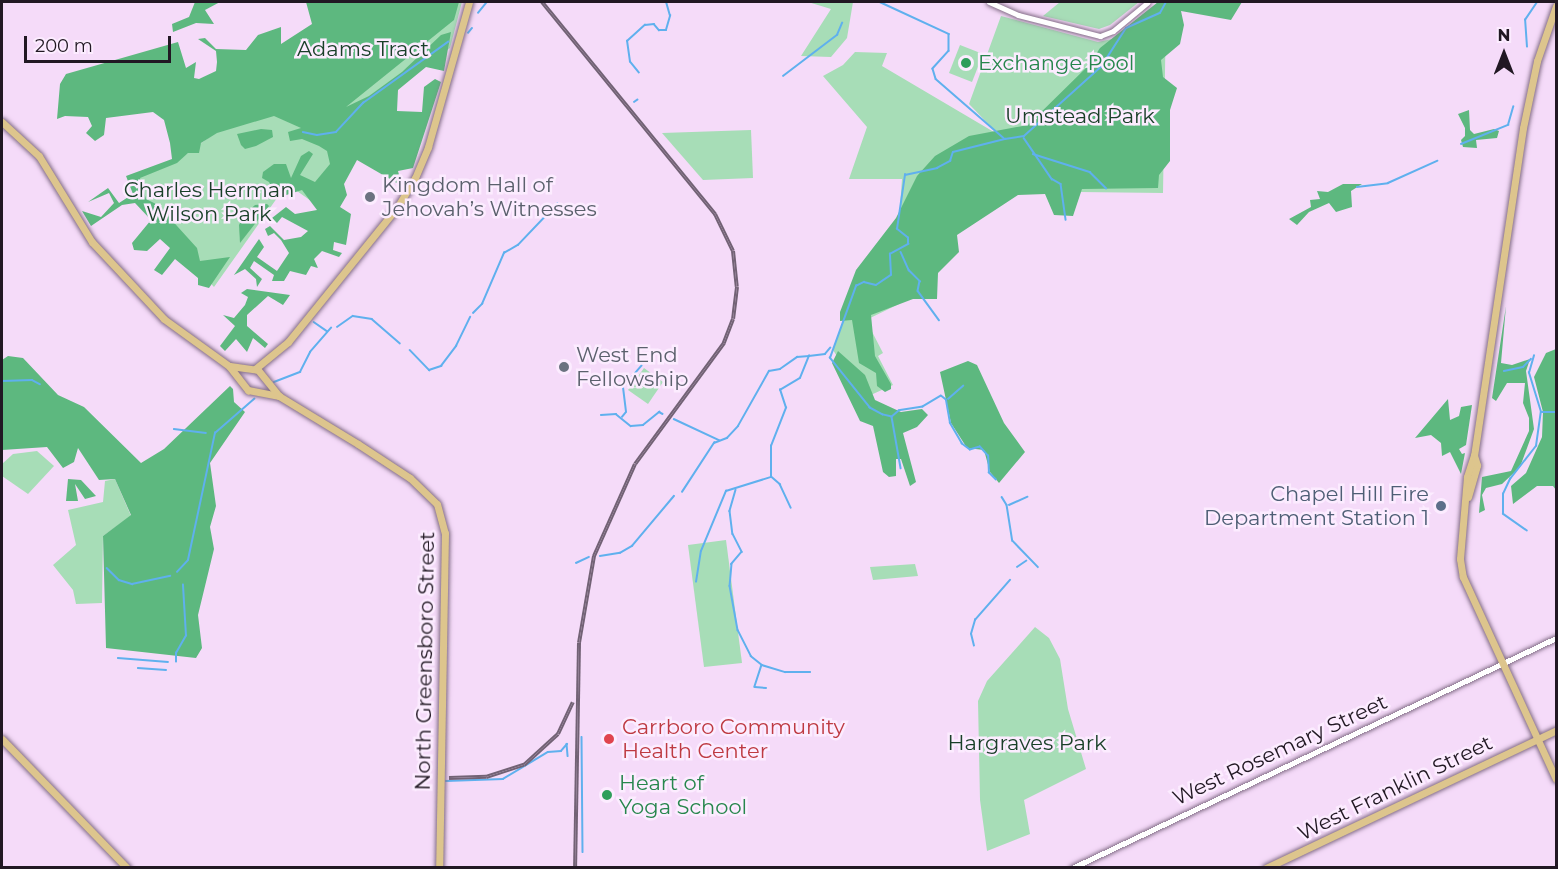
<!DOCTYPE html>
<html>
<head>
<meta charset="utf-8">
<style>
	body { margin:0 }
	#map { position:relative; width:1558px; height:869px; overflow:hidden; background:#f5dbf9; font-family:Montserrat,sans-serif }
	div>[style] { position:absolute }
	.green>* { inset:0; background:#a7ddb7 }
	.forest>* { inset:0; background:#5db87f }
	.stream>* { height:1.5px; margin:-0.75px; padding:0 0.75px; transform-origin:0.75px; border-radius:0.75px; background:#5fb0ee }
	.roads { filter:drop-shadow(0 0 2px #846e88) drop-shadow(0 0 2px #846e88) }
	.minor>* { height:5px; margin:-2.5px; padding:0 2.5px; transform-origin:2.5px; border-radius:2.5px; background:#fff }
	.major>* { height:7px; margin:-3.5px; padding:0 3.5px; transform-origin:3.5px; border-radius:3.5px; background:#ddc58d }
	.rail>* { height:4px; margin-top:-2px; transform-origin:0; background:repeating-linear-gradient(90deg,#fcecff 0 4.5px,#726275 0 9px); box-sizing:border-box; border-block:2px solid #726275 }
	.dots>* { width:16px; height:16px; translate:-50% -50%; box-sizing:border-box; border:3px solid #fcecff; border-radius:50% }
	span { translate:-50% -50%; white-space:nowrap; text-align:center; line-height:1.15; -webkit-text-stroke:5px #fcecff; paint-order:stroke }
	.park-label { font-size:21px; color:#193f28 }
	.leisure-label { font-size:21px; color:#27864d }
	.left { translate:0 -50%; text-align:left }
	.worship-label { font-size:21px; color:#5b616d }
	.service-label { font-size:21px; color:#4e5e75 }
	.right { translate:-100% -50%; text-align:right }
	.street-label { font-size:21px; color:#211823 }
	.health-label { font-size:21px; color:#be3a42 }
	.frame { position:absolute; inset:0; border:3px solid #211823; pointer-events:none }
	.north { position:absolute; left:1474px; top:24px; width:60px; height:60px; -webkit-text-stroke:4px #fcecff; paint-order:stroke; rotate:0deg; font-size:16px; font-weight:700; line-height:24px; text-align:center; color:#211823 }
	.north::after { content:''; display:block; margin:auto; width:21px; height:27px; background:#211823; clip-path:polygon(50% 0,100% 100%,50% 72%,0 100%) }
	.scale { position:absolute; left:24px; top:36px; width:147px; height:27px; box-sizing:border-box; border:3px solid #211823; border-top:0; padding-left:8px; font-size:18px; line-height:21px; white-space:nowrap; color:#211823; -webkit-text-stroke:4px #fcecff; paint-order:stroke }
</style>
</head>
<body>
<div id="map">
	<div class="green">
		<div style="clip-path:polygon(310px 2px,462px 2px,450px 48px,362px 106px,353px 154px,321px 208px,287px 184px,214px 287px,169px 238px,130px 175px,174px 163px,211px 136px,208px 87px,320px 28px)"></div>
		<div style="clip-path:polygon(808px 2px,853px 2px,847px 38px,831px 57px,801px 56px,831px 9px)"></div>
		<div style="clip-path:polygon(1060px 2px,1139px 2px,1110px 25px,1099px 29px,1043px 16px)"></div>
		<div style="clip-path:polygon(1166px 11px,1163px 193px,911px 190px,893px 291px,899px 304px,866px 320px,883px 353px,878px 356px,893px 385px,864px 398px,833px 350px,857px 284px,898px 234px,902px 179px,849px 179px,867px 127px,823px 76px,843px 65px,855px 52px,887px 53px,882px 66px,999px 135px,969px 104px,1001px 16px,1098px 42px,1112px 39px)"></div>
		<div style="clip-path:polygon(960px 45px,983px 54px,972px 82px,949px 73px)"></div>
		<div style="clip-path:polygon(751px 130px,753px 178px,703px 180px,662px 133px)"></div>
		<div style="clip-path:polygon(644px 368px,663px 382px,648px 404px,628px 390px)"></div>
		<div style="clip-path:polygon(37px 451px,54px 466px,28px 494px,2px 476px,2px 464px,13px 454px)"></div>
		<div style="clip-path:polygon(115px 479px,131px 516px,103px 536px,102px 603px,76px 604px,73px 590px,53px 565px,76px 545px,68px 510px,103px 502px,105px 481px)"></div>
		<div style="clip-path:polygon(726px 540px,742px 663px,704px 667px,688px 545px)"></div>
		<div style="clip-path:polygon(915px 564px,918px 576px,873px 580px,870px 567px)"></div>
		<div style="clip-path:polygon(1035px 627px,1049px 638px,1060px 659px,1068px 709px,1086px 769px,1024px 800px,1030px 834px,987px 851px,980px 800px,978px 701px,987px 681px)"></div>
	</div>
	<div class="forest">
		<div style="clip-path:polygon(195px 2px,220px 2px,205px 10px,214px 24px,196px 23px,173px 32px,172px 24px,189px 17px)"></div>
		<div style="clip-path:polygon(306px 2px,459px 2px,454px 20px,346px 107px,369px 96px,402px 72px,441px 35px,451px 32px,444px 71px,426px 67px,398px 90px,397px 111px,422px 112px,424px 87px,435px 79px,441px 82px,413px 168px,398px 171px,402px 186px,357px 160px,344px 184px,347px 195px,340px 207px,351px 214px,346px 245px,334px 242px,333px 250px,342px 253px,339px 257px,322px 251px,314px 259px,318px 268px,311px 266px,306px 275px,290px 271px,284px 281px,272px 281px,274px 275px,254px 261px,250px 268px,262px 279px,257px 287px,256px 279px,245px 269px,234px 275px,259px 239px,264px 247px,257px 257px,277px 271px,289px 253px,281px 240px,274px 233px,268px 236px,265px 229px,270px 226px,284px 240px,301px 237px,308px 231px,282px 217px,277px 223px,272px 218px,286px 207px,295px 214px,317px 210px,302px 190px,277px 198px,269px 182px,262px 178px,263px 172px,274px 164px,286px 164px,291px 178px,301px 156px,309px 151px,313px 154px,300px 175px,315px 182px,330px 164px,327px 151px,319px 146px,302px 139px,290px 141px,288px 132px,301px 128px,274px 116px,217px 133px,201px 143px,199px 153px,188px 153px,177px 163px,140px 178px,146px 199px,158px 205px,197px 248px,200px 261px,230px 257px,209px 288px,198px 285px,198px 278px,175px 259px,162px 275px,154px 270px,170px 248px,160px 239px,147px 251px,134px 250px,132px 243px,151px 220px,135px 203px,122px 205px,91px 226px,82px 211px,101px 217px,114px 203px,109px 193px,88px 202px,108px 188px,119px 203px,133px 194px,126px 176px,172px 159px,170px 143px,164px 120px,153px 112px,106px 118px,104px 135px,95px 141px,86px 133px,92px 126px,88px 117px,65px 116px,57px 119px,60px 84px,66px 74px,178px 42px,186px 68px,196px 62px,194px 78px,199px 79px,216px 71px,217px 62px,216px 51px,198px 39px,205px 38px,216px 49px,246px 50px,258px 35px,281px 27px,281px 44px,312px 24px)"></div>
		<div style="clip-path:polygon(1158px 2px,1242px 2px,1231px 20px,1181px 11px,1184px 25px,1180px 44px,1161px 60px,1163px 77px,1177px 88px,1170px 110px,1170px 161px,1159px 175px,1158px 188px,1082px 189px,1073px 216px,1054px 215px,1045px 194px,1018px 195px,957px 235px,959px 252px,938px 273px,937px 299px,913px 299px,871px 315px,875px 356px,891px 384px,891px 389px,885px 392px,877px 386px,876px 373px,859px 363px,852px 320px,840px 321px,840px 312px,856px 270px,896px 218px,917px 176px,935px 156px,969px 136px,1028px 125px,1089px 65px,1100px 48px)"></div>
		<div style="clip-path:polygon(1469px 110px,1470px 130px,1474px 134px,1494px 129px,1499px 131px,1497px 138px,1476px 140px,1477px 148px,1463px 147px,1461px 140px,1465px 136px,1465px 128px,1458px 114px)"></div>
		<div style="clip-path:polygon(261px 129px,272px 130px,273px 137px,256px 146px,245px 149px,241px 145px,237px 134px)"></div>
		<div style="clip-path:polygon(1343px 184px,1362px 184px,1351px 191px,1352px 207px,1336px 212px,1329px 203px,1309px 212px,1297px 225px,1289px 219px,1311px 207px,1310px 200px,1320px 199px,1317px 191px,1328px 192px)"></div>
		<div style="clip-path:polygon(267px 204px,269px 206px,240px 243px,239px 225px,244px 215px,255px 205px)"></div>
		<div style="clip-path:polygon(247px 289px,290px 295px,283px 305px,268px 296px,247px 315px,247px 326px,268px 344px,265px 348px,253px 338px,247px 352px,236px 339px,225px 351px,220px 346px,235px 326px,223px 315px,234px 318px,245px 305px,248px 297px,241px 293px)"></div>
		<div style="clip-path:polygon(1506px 306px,1501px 363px,1512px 365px,1530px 359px,1526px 371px,1534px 429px,1520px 467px,1502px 484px,1486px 488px,1482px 495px,1485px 510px,1479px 513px,1482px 477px,1511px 471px,1529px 431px,1529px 418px,1523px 403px,1525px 383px,1507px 383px,1496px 401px,1492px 398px)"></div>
		<div style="clip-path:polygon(1556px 349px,1556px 490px,1553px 486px,1537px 486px,1513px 504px,1511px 486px,1526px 473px,1542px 437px,1543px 412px,1534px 377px,1546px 353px)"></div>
		<div style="clip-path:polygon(838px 351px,865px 375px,875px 400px,901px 412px,922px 409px,928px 415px,917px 427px,903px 433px,916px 482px,910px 486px,901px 459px,896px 459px,896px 476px,889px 477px,883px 472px,873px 426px,860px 421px,832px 363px)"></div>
		<div style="clip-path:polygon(8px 356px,23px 358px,58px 395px,84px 407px,141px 463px,164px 449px,230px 386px,233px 389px,234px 402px,245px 412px,210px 463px,216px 506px,210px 527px,214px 549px,198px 615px,202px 648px,196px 658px,106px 648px,103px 536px,131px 515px,115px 479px,99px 480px,78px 448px,74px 462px,63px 468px,47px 447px,2px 450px,2px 360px)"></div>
		<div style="clip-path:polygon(968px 361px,977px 365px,1004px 423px,1025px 452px,999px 483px,990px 472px,984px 450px,967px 448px,951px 423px,940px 372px)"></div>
		<div style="clip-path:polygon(1448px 399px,1450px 420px,1459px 416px,1461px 407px,1472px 405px,1466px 445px,1459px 449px,1462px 454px,1465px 453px,1461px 474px,1450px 452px,1442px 456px,1441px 443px,1431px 435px,1415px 438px)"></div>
		<div style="clip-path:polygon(68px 479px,81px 480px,96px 496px,85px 499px,75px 484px,78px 501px,66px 501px)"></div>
	</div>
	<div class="stream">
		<div style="left:880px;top:2px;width:76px;rotate:24.9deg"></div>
		<div style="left:949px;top:34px;width:17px;rotate:90deg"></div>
		<div style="left:949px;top:51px;width:24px;rotate:132deg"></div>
		<div style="left:933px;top:69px;width:10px;rotate:73deg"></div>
		<div style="left:936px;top:79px;width:91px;rotate:41deg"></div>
		<div style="left:1005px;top:139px;width:19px;rotate:-9deg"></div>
		<div style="left:1024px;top:136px;width:103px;rotate:-41.9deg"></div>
		<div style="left:1101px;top:67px;width:46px;rotate:-57.3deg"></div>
		<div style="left:1126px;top:28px;width:37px;rotate:-24deg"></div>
		<div style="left:1160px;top:13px;width:13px;rotate:-61deg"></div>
		<div style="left:478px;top:13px;width:14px;rotate:-51deg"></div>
		<div style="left:468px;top:33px;width:6px;rotate:-51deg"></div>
		<div style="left:1527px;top:47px;width:27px;rotate:-94deg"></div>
		<div style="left:1525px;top:20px;width:22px;rotate:-56deg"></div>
		<div style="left:639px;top:73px;width:14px;rotate:-129deg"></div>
		<div style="left:630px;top:62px;width:21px;rotate:-98deg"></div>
		<div style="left:627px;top:41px;width:24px;rotate:-42deg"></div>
		<div style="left:645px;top:25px;width:9px;rotate:-6deg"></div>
		<div style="left:654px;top:24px;width:8px;rotate:50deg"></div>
		<div style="left:659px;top:30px;width:7px"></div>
		<div style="left:666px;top:30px;width:15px;rotate:-74deg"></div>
		<div style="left:670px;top:16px;width:15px;rotate:-106deg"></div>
		<div style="left:783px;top:76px;width:68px;rotate:-37.2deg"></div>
		<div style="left:837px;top:35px;width:13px;rotate:-67deg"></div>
		<div style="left:634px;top:102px;width:4px;rotate:-34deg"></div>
		<div style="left:303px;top:132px;width:14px;rotate:12deg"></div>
		<div style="left:317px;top:135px;width:19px;rotate:-9deg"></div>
		<div style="left:336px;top:132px;width:40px;rotate:-47deg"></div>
		<div style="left:363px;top:103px;width:105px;rotate:-35.7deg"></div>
		<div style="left:1024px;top:138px;width:50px;rotate:55.7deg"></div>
		<div style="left:1052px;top:179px;width:10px;rotate:29deg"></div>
		<div style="left:1061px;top:184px;width:36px;rotate:82deg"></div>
		<div style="left:1461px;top:144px;width:51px;rotate:-22deg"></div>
		<div style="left:1508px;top:125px;width:19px;rotate:-74deg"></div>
		<div style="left:1033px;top:154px;width:60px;rotate:17.5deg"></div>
		<div style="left:1090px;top:172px;width:23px;rotate:45deg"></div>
		<div style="left:1357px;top:187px;width:31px;rotate:-7deg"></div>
		<div style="left:1388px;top:183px;width:54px;rotate:-24.2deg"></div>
		<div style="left:901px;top:252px;width:20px;rotate:66deg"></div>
		<div style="left:909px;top:270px;width:16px;rotate:45deg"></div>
		<div style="left:920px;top:281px;width:10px;rotate:101deg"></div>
		<div style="left:918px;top:291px;width:36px;rotate:54deg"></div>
		<div style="left:473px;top:313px;width:13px;rotate:-45deg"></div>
		<div style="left:482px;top:304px;width:56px;rotate:-66.7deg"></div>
		<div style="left:504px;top:253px;width:16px;rotate:-30deg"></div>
		<div style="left:518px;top:245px;width:57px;rotate:-46.4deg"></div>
		<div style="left:314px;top:322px;width:16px;rotate:35deg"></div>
		<div style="left:337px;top:327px;width:19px;rotate:-35deg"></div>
		<div style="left:353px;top:316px;width:19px;rotate:9deg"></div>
		<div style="left:372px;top:319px;width:37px;rotate:41deg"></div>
		<div style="left:410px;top:350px;width:28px;rotate:46deg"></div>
		<div style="left:429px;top:370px;width:13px;rotate:-18deg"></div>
		<div style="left:441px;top:366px;width:25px;rotate:-53deg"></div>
		<div style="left:456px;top:346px;width:32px;rotate:-64deg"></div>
		<div style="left:1504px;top:371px;width:19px;rotate:-12deg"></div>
		<div style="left:1523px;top:367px;width:11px;rotate:-45deg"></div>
		<div style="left:2px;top:381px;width:30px;rotate:-2deg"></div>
		<div style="left:32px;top:380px;width:9px;rotate:27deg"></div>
		<div style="left:274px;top:382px;width:28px;rotate:-21deg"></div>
		<div style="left:300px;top:372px;width:22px;rotate:-63deg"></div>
		<div style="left:310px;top:352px;width:32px;rotate:-49deg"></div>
		<div style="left:948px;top:399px;width:20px;rotate:-41deg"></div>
		<div style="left:1542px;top:412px;width:14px"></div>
		<div style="left:601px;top:415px;width:15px;rotate:-4deg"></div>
		<div style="left:616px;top:414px;width:19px;rotate:39deg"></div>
		<div style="left:631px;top:426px;width:12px;rotate:-5deg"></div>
		<div style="left:643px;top:425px;width:21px;rotate:-39deg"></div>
		<div style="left:659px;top:412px;width:4px;rotate:27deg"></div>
		<div style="left:622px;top:417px;width:6px;rotate:-51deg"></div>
		<div style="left:626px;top:412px;width:25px;rotate:-97deg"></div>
		<div style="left:623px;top:387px;width:28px;rotate:-49deg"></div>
		<div style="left:892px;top:417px;width:52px;rotate:80deg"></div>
		<div style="left:674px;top:419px;width:50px;rotate:25deg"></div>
		<div style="left:174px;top:429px;width:32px;rotate:7deg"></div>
		<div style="left:772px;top:477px;width:11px;rotate:41deg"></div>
		<div style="left:780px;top:484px;width:26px;rotate:65deg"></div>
		<div style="left:996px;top:480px;width:10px;rotate:-135deg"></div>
		<div style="left:989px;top:473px;width:17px;rotate:-93deg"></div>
		<div style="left:988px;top:456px;width:12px;rotate:-132deg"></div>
		<div style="left:980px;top:447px;width:10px;rotate:163deg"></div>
		<div style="left:970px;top:450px;width:10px;rotate:-143deg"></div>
		<div style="left:962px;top:444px;width:24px;rotate:-120deg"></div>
		<div style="left:950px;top:423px;width:23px;rotate:-100deg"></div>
		<div style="left:946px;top:400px;width:6px;rotate:-141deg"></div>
		<div style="left:941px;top:396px;width:21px;rotate:149deg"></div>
		<div style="left:923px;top:407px;width:24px;rotate:171deg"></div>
		<div style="left:899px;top:411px;width:9px;rotate:139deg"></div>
		<div style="left:892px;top:417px;width:9px;rotate:-167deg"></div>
		<div style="left:883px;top:415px;width:15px;rotate:-152deg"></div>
		<div style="left:870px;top:408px;width:64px;rotate:-128.7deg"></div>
		<div style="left:830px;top:358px;width:77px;rotate:-70.1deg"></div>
		<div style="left:856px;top:286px;width:9px;rotate:-27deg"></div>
		<div style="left:864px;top:282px;width:12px;rotate:14deg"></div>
		<div style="left:876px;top:285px;width:18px;rotate:-34deg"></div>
		<div style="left:891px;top:275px;width:21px;rotate:-93deg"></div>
		<div style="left:890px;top:254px;width:21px;rotate:-29deg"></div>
		<div style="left:908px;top:244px;width:6px;rotate:-90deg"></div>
		<div style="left:908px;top:238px;width:14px;rotate:-141deg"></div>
		<div style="left:897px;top:229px;width:55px;rotate:-81.6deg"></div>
		<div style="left:905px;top:175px;width:33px;rotate:-12deg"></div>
		<div style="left:937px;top:168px;width:15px;rotate:-28deg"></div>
		<div style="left:950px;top:161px;width:9px;rotate:-72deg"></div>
		<div style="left:953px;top:152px;width:54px;rotate:-14deg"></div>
		<div style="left:736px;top:490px;width:22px;rotate:106deg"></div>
		<div style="left:730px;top:511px;width:23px;rotate:83deg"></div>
		<div style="left:733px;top:534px;width:20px;rotate:63deg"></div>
		<div style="left:742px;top:552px;width:16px;rotate:130deg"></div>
		<div style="left:732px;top:564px;width:22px;rotate:95deg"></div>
		<div style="left:730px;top:586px;width:45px;rotate:79.7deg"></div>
		<div style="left:738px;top:630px;width:29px;rotate:63deg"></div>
		<div style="left:751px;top:656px;width:14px;rotate:39deg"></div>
		<div style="left:762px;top:665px;width:24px;rotate:17deg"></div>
		<div style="left:785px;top:672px;width:25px"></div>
		<div style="left:682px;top:492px;width:59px;rotate:-56.9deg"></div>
		<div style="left:714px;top:443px;width:14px;rotate:-21deg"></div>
		<div style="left:727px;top:438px;width:16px;rotate:-47deg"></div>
		<div style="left:738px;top:426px;width:63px;rotate:-60.6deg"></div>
		<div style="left:769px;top:371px;width:11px;rotate:-10deg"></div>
		<div style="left:780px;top:369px;width:21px;rotate:-35deg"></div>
		<div style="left:797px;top:357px;width:12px;rotate:-5deg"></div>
		<div style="left:1002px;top:497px;width:9px;rotate:58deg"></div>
		<div style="left:1007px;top:505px;width:36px;rotate:81deg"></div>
		<div style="left:1013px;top:541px;width:36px;rotate:46deg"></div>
		<div style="left:1009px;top:505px;width:20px;rotate:-24deg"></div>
		<div style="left:1527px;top:531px;width:29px;rotate:-145deg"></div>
		<div style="left:1503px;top:514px;width:20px;rotate:-90deg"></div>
		<div style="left:1503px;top:494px;width:17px;rotate:-65deg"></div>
		<div style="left:1510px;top:479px;width:42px;rotate:-51.8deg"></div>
		<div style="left:1536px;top:446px;width:34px;rotate:-82deg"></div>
		<div style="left:1541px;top:412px;width:41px;rotate:-107.1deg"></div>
		<div style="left:1529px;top:373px;width:18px;rotate:-74deg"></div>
		<div style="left:600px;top:556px;width:20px;rotate:-9deg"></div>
		<div style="left:620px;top:553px;width:14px;rotate:-30deg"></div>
		<div style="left:632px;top:546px;width:65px;rotate:-50deg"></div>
		<div style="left:576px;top:563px;width:14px;rotate:-25deg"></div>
		<div style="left:1017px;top:567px;width:11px;rotate:-34deg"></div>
		<div style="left:107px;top:568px;width:17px;rotate:45deg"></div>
		<div style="left:119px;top:580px;width:14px;rotate:17deg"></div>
		<div style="left:132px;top:584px;width:39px;rotate:-12deg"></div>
		<div style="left:177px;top:572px;width:16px;rotate:-47deg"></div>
		<div style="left:188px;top:560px;width:130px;rotate:-78deg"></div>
		<div style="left:215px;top:433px;width:52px;rotate:-41.1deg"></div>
		<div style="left:696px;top:582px;width:31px;rotate:-81deg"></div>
		<div style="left:701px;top:551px;width:65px;rotate:-67.4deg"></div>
		<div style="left:726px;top:491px;width:47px;rotate:-17.3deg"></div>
		<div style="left:771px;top:477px;width:31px;rotate:-90deg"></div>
		<div style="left:771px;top:446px;width:41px;rotate:-68.5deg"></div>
		<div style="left:786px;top:408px;width:19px;rotate:-108deg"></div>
		<div style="left:780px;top:390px;width:23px;rotate:-31deg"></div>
		<div style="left:800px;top:378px;width:24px;rotate:-68deg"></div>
		<div style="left:809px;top:356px;width:16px;rotate:-7deg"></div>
		<div style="left:825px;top:354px;width:8px;rotate:-50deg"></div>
		<div style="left:974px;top:646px;width:12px;rotate:-104deg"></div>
		<div style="left:971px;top:634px;width:15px;rotate:-74deg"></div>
		<div style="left:975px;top:620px;width:53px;rotate:-48.8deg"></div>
		<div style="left:118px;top:658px;width:50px;rotate:4.6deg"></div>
		<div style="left:176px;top:662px;width:9px;rotate:-90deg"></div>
		<div style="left:176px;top:653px;width:20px;rotate:-60deg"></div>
		<div style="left:186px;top:636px;width:51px;rotate:-93.4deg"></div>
		<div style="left:762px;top:665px;width:23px;rotate:108deg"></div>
		<div style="left:755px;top:687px;width:11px;rotate:5deg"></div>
		<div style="left:138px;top:668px;width:28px;rotate:4deg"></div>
		<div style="left:582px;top:737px;width:115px;rotate:89.5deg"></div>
		<div style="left:446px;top:781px;width:57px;rotate:-2deg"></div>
		<div style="left:503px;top:779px;width:52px;rotate:-31deg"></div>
		<div style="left:548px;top:752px;width:13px;rotate:-4deg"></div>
		<div style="left:561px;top:751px;width:9px;rotate:-49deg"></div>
		<div style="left:567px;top:744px;width:12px;rotate:85deg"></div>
	</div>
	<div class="roads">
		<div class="minor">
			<div style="left:989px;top:2px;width:32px;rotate:24deg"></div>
			<div style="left:1018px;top:15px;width:85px;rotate:14.4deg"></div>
			<div style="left:1100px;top:36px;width:14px;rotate:-21deg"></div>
			<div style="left:1113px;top:31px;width:45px;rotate:-39.6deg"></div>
			<div style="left:1072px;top:868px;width:536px;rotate:-25.42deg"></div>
		</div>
		<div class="major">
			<div style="left:1556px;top:6px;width:58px;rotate:109.1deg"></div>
			<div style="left:1537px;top:61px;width:68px;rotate:101.8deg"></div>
			<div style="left:1523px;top:128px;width:331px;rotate:98.5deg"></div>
			<div style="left:1474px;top:455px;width:23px;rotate:108deg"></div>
			<div style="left:1467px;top:477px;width:82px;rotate:94.9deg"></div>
			<div style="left:1460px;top:559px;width:18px;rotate:81deg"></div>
			<div style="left:1463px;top:577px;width:222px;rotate:65.3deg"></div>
			<div style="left:2px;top:122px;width:50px;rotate:42.6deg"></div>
			<div style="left:39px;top:156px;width:101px;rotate:58.4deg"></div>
			<div style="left:92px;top:242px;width:105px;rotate:46.9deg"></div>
			<div style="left:164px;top:319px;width:80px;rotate:35.9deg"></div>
			<div style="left:229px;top:366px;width:31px;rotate:52deg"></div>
			<div style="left:248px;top:390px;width:32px;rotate:11deg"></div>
			<div style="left:279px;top:396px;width:92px;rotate:31.3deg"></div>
			<div style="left:358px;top:444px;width:62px;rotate:33.2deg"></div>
			<div style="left:410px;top:478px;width:37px;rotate:44deg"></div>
			<div style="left:437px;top:504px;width:30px;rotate:75deg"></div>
			<div style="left:445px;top:533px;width:335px;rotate:91deg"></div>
			<div style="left:230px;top:366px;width:28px;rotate:8deg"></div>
			<div style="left:258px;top:370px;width:33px;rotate:51deg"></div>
			<div style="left:255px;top:369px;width:43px;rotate:-39.3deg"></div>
			<div style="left:288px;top:342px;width:175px;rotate:-51deg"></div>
			<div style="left:398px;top:206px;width:33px;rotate:-59deg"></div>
			<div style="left:415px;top:178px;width:34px;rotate:-67deg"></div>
			<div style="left:428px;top:147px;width:151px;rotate:-74.2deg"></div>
			<div style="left:1468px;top:497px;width:33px;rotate:-74deg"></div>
			<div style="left:1477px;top:465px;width:10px;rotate:-107deg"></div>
			<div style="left:2px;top:739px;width:180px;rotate:45.9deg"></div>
			<div style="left:1266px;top:868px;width:321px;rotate:-25.4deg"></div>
		</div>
	</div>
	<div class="rail">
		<div style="left:542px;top:2px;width:274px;rotate:50.8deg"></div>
		<div style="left:715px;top:214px;width:41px;rotate:64.1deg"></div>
		<div style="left:733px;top:251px;width:36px;rotate:84deg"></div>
		<div style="left:737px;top:287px;width:32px;rotate:97deg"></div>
		<div style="left:733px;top:319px;width:26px;rotate:111deg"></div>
		<div style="left:724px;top:343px;width:150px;rotate:126.3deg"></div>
		<div style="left:635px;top:464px;width:101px;rotate:114deg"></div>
		<div style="left:594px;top:556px;width:88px;rotate:99.8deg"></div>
		<div style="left:579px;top:643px;width:225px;rotate:91deg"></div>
		<div style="left:449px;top:778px;width:37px;rotate:-2deg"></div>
		<div style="left:486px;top:777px;width:40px;rotate:-18deg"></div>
		<div style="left:524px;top:765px;width:46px;rotate:-42.4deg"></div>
		<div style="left:558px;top:734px;width:35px;rotate:-65deg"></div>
	</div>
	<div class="dots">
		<div style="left:966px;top:63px;background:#2e9e5b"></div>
		<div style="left:370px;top:197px;background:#6b7280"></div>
		<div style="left:564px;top:367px;background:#6b7280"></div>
		<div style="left:1441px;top:506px;background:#5c6f8a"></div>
		<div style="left:609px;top:739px;background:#e0444e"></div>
		<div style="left:607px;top:795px;background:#2e9e5b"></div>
	</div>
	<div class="park-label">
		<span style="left:363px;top:49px">Adams Tract</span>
		<span style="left:1080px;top:116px">Umstead Park</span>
		<span style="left:209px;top:202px">Charles Herman<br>Wilson Park</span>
		<span style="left:1027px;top:743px">Hargraves Park</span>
	</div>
	<div class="leisure-label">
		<span class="left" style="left:978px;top:63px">Exchange Pool</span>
		<span class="left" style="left:619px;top:795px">Heart of<br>Yoga School</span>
	</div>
	<div class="worship-label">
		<span class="left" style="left:382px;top:197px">Kingdom Hall of<br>Jehovah’s Witnesses</span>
		<span class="left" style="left:576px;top:367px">West End<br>Fellowship</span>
	</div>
	<div class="service-label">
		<span class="right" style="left:1429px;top:506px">Chapel Hill Fire<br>Department Station 1</span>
	</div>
	<div class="street-label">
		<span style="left:425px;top:661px;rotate:-89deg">North Greensboro Street</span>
		<span style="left:1280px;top:750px;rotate:-25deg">West Rosemary Street</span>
		<span style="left:1395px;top:788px;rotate:-26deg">West Franklin Street</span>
	</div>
	<div class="health-label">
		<span class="left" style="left:622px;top:739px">Carrboro Community<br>Health Center</span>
	</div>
	<div class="frame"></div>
	<div class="north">N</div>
	<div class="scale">200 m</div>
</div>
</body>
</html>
